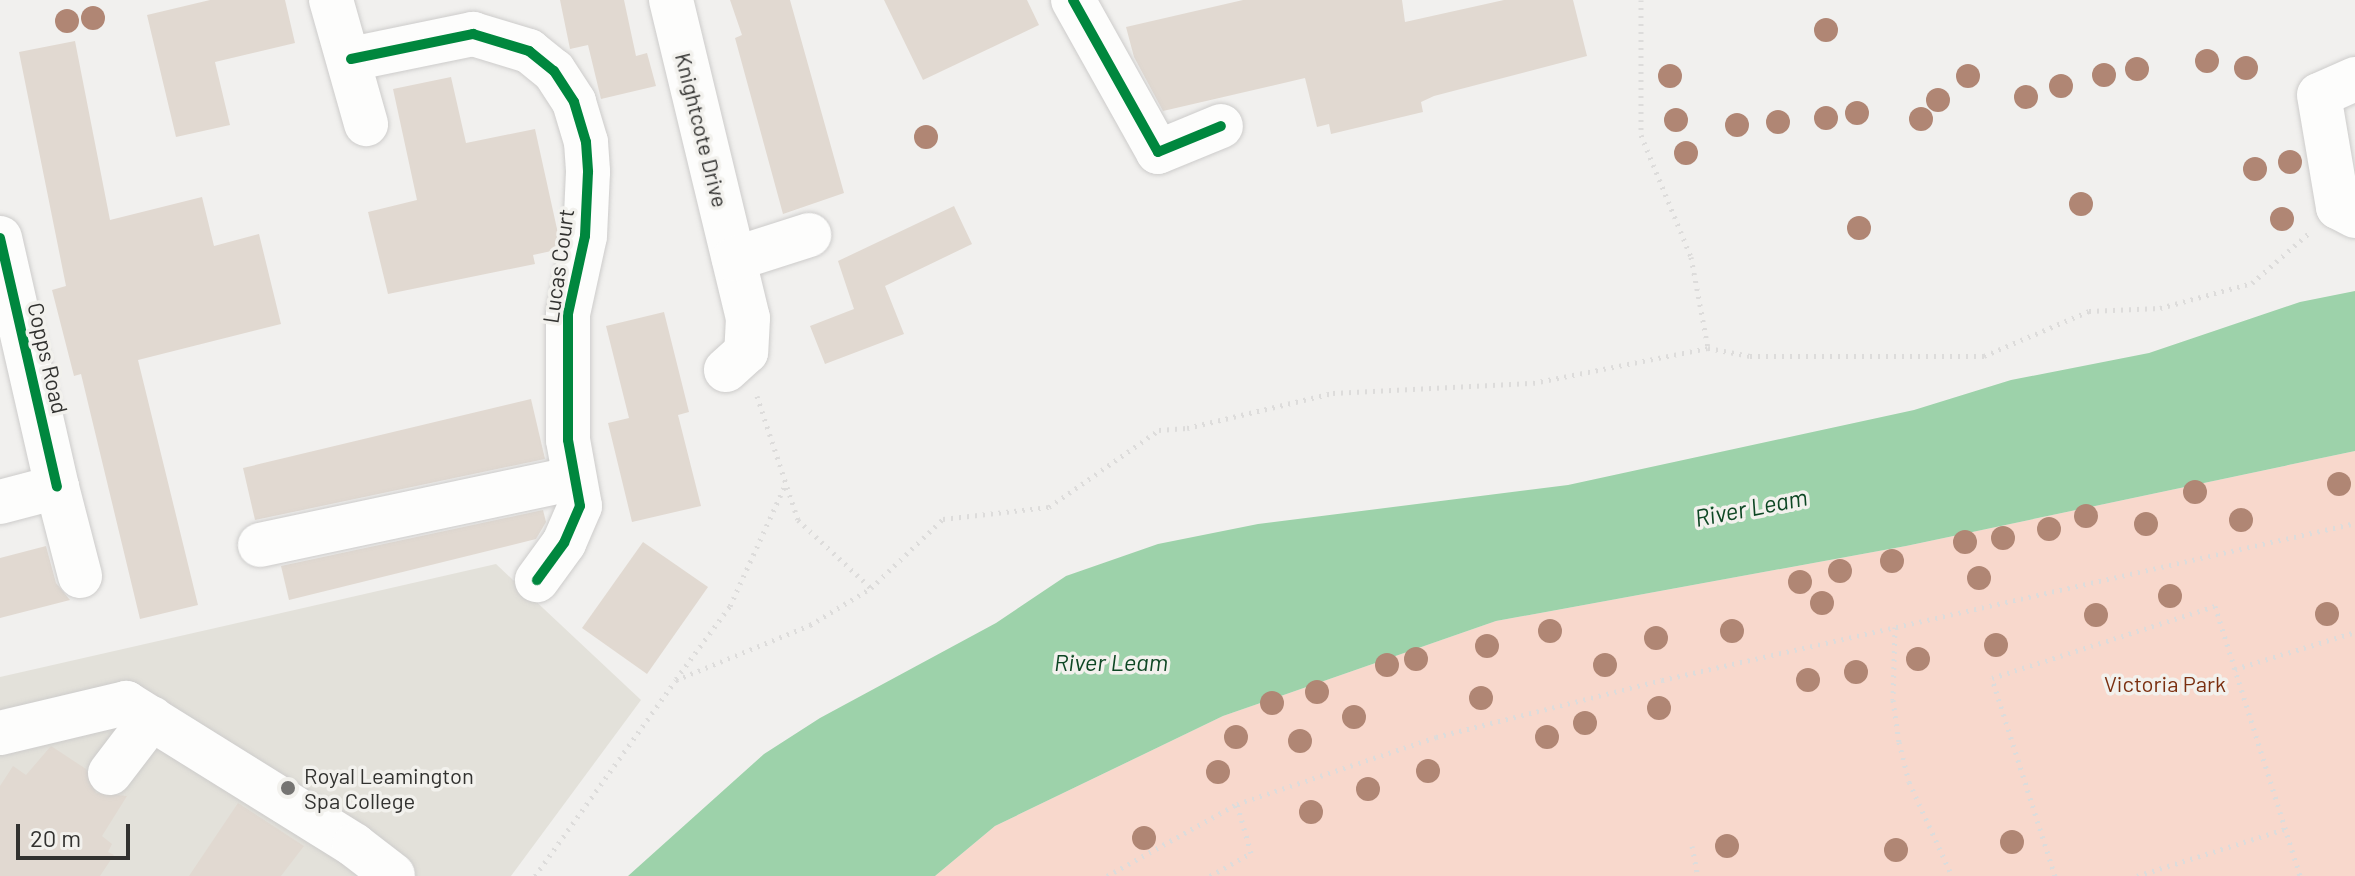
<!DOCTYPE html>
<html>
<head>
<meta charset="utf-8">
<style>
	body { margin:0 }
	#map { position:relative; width:2355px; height:876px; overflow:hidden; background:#f1f0ee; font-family:Barlow,sans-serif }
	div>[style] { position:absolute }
	.built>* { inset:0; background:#e3e1da }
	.green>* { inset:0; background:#f8d8cc }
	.water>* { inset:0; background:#9dd2aa }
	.building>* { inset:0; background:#e1d9d1 }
	.path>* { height:5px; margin-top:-2.5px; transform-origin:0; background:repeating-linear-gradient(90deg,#dddcdb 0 2px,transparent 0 8px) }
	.roads { filter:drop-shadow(0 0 2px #cdcccb) drop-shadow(0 0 2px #cdcccb) }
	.minor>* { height:44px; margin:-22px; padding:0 22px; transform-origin:22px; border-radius:22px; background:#fdfdfc }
	.cycleway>* { height:10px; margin:-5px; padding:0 5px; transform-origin:5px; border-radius:5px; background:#00873e }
	.trees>* { width:24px; height:24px; margin:-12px; border-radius:50%; background:#b08674 }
	.dots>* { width:22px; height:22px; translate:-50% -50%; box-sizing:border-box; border:4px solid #f2f1ed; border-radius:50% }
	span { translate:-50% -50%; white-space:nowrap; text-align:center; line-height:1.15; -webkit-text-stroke:7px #f2f1ed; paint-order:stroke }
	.street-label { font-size:22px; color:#323230 }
	.park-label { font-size:22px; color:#7b3011 }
	.poi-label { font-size:22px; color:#323230 }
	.left { translate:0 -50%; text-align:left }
	.water-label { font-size:24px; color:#0e4724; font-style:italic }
	.scale { position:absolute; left:16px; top:824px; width:114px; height:36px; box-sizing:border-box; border:4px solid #323230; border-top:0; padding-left:10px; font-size:24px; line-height:28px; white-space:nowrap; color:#323230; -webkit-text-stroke:6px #f2f1ed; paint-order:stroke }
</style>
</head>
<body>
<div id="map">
	<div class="built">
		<div style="clip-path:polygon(496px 564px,641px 700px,511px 876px,0 876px,0 677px)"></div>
	</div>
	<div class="green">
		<div style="clip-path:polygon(2355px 451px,2355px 876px,935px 876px,995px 826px,1223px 716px,1496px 621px,1906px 546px)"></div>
	</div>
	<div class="water">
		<div style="clip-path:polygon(2355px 291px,2355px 451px,1906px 546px,1496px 621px,1223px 716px,995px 826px,935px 876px,628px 876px,764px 754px,820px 718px,996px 623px,1066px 576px,1158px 544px,1258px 524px,1568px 485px,1914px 410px,2011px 380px,2149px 353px,2300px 302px)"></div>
	</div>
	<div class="building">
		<div style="clip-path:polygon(210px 0,285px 0,295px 43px,215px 62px,230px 125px,176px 137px,147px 15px)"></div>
		<div style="clip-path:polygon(560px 0,624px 0,636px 56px,647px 53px,656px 86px,601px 99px,588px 45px,570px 49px)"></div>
		<div style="clip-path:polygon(730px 0,790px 0,844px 193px,783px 214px,735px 38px,742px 35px)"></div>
		<div style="clip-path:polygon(884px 0,1027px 0,1039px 25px,923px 80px)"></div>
		<div style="clip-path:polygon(1243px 0,1402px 0,1405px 22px,1504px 0,1573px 0,1587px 56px,1434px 96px,1421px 102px,1423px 112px,1331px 134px,1329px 124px,1317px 127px,1305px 78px,1163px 111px,1134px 57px,1126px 27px)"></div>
		<div style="clip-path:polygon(75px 41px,110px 220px,202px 197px,214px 246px,259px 234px,281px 324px,138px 360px,198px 605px,140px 619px,81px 374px,74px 376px,52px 290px,66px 286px,19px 52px)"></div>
		<div style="clip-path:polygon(451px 77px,466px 143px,535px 129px,559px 238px,556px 250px,533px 255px,535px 264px,388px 294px,368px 212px,417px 200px,393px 89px)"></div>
		<div style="clip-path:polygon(954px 206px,972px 244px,885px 286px,904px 334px,825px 364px,810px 326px,854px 309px,838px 261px)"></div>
		<div style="clip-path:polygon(664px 312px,689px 412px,678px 415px,701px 506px,632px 522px,608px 423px,629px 418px,606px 326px)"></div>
		<div style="clip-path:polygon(531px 399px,545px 459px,255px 520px,243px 468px)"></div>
		<div style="clip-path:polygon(543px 510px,546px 522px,536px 539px,289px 600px,281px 566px)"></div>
		<div style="clip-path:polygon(643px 542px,708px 587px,647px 674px,582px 628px)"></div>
		<div style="clip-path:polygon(46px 546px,56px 583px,70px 600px,0 618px,0 558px)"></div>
		<div style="clip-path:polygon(51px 746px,86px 769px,96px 793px,127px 796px,102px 836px,112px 844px,108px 852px,114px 855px,100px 876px,0 876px,0 786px,13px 766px,26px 775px)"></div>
		<div style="clip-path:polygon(238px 803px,304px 846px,281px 876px,189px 876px)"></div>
	</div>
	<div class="path">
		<div style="left:1641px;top:0;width:135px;rotate:90deg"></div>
		<div style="left:1641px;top:135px;width:132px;rotate:67.7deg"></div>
		<div style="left:1691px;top:257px;width:93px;rotate:79.4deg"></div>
		<div style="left:757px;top:396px;width:131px;rotate:71.7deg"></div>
		<div style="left:798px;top:520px;width:100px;rotate:43deg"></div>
		<div style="left:1895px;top:627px;width:73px;rotate:91.6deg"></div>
		<div style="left:1893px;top:700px;width:42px;rotate:81.9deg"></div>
		<div style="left:1899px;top:742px;width:41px;rotate:76deg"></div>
		<div style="left:1909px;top:782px;width:103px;rotate:65.4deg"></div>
		<div style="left:2235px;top:669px;width:126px;rotate:-17.1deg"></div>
		<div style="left:676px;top:679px;width:91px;rotate:-53.5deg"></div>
		<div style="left:730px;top:606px;width:135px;rotate:-65.5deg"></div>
		<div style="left:1692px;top:846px;width:31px;rotate:79deg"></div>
		<div style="left:535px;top:876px;width:241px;rotate:-54.3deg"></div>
		<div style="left:676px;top:680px;width:145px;rotate:-22.3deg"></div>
		<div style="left:810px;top:625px;width:71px;rotate:-31.2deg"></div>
		<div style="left:871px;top:588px;width:100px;rotate:-43.8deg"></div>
		<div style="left:943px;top:519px;width:107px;rotate:-6.5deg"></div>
		<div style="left:1049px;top:507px;width:134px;rotate:-35deg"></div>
		<div style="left:1159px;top:430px;width:28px;rotate:-4deg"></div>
		<div style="left:1187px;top:428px;width:150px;rotate:-13.5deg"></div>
		<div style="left:1333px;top:393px;width:200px;rotate:-2.9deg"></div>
		<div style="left:1533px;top:383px;width:178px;rotate:-11.3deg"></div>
		<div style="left:1708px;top:348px;width:43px;rotate:10.8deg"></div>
		<div style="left:1750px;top:356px;width:234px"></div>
		<div style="left:1984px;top:356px;width:114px;rotate:-23.2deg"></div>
		<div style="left:2089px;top:311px;width:71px;rotate:-2.4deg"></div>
		<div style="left:2160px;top:308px;width:95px;rotate:-15.2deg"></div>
		<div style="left:2252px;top:283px;width:76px;rotate:-41.3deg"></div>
		<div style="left:1107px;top:876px;width:149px;rotate:-29deg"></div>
		<div style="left:1237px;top:804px;width:210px;rotate:-18.6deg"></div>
		<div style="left:1436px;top:737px;width:233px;rotate:-14.2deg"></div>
		<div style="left:1662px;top:680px;width:711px;rotate:-12.76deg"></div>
		<div style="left:1210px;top:876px;width:47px;rotate:-29.3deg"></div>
		<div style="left:1251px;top:853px;width:51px;rotate:-105.9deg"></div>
		<div style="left:2055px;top:876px;width:208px;rotate:-107.7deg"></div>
		<div style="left:1992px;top:678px;width:234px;rotate:-17.9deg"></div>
		<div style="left:2215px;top:606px;width:283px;rotate:72.5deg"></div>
		<div style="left:2137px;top:876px;width:155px;rotate:-17.6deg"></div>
	</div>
	<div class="roads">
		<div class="minor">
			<div style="left:331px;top:0;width:129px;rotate:74.2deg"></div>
			<div style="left:671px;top:0;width:327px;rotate:76.4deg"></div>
			<div style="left:748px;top:318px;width:34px;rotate:93deg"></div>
			<div style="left:746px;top:352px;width:27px;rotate:138deg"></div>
			<div style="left:1073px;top:0;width:174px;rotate:60.8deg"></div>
			<div style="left:1158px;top:152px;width:68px;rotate:-22.4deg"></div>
			<div style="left:351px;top:59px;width:125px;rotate:-11.6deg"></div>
			<div style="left:473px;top:34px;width:59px;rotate:16.9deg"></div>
			<div style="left:529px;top:51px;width:32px;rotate:39deg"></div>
			<div style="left:554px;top:71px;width:37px;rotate:57deg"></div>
			<div style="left:574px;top:102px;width:42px;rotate:73.3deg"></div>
			<div style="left:586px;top:142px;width:30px;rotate:86deg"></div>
			<div style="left:588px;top:172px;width:64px;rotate:92.7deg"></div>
			<div style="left:585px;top:236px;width:80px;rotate:102.3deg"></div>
			<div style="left:568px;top:314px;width:126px;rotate:90deg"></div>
			<div style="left:568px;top:440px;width:67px;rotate:79.7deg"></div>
			<div style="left:580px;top:506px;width:40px;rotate:113.4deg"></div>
			<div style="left:564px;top:543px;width:46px;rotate:126.1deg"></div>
			<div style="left:2355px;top:79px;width:39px;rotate:156deg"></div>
			<div style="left:2319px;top:95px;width:114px;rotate:80.4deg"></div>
			<div style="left:2338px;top:207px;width:19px;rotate:28deg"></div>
			<div style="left:0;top:238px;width:255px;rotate:77.1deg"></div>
			<div style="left:734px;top:259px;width:79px;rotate:-17.7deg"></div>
			<div style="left:0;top:502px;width:59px;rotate:-14.7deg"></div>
			<div style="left:57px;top:487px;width:92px;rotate:75.5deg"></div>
			<div style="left:260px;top:545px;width:321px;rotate:-12deg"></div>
			<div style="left:0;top:733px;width:130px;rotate:-13.4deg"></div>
			<div style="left:126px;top:703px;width:269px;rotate:31.9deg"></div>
			<div style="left:354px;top:845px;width:49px;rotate:37.6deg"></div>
			<div style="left:110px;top:773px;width:69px;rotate:-52.6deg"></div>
		</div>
	</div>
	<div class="cycleway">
		<div style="left:1073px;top:0;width:174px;rotate:60.8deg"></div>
		<div style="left:1158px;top:152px;width:68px;rotate:-22.4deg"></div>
		<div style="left:351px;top:59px;width:125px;rotate:-11.6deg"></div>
		<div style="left:473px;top:34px;width:59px;rotate:16.9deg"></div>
		<div style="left:529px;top:51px;width:32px;rotate:39deg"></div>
		<div style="left:554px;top:71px;width:37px;rotate:57deg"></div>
		<div style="left:574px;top:102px;width:42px;rotate:73.3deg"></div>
		<div style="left:586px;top:142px;width:30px;rotate:86deg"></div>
		<div style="left:588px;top:172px;width:64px;rotate:92.7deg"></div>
		<div style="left:585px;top:236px;width:80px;rotate:102.3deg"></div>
		<div style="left:568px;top:314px;width:126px;rotate:90deg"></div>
		<div style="left:568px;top:440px;width:67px;rotate:79.7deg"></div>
		<div style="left:580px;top:506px;width:40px;rotate:113.4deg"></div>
		<div style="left:564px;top:543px;width:46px;rotate:126.1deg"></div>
		<div style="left:0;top:238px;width:255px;rotate:77.1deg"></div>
	</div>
	<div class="trees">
		<div style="left:93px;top:18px"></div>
		<div style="left:67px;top:21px"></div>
		<div style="left:1826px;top:30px"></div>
		<div style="left:2207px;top:61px"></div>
		<div style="left:2246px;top:68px"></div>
		<div style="left:2137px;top:69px"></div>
		<div style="left:2104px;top:75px"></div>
		<div style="left:1670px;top:76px"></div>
		<div style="left:1968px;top:76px"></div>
		<div style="left:2061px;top:86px"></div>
		<div style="left:2026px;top:97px"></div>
		<div style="left:1938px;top:100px"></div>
		<div style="left:1857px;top:113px"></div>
		<div style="left:1826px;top:118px"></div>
		<div style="left:1921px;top:119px"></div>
		<div style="left:1676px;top:120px"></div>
		<div style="left:1778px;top:122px"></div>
		<div style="left:1737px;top:125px"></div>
		<div style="left:926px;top:137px"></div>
		<div style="left:1686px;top:153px"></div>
		<div style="left:2290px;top:162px"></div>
		<div style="left:2255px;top:169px"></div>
		<div style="left:2081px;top:204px"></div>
		<div style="left:2282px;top:219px"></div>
		<div style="left:1859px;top:228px"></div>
		<div style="left:2339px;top:484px"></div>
		<div style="left:2195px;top:492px"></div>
		<div style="left:2086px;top:516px"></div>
		<div style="left:2241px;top:520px"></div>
		<div style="left:2146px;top:524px"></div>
		<div style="left:2049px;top:529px"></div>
		<div style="left:2003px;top:538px"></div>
		<div style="left:1965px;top:542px"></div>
		<div style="left:1892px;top:561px"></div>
		<div style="left:1840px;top:571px"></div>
		<div style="left:1979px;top:578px"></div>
		<div style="left:1800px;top:582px"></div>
		<div style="left:2170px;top:596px"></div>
		<div style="left:1822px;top:603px"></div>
		<div style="left:2327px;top:614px"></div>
		<div style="left:2096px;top:615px"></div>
		<div style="left:1550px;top:631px"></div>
		<div style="left:1732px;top:631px"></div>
		<div style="left:1656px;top:638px"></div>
		<div style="left:1996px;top:645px"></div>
		<div style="left:1487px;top:646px"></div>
		<div style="left:1416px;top:659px"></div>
		<div style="left:1918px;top:659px"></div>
		<div style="left:1387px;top:665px"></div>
		<div style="left:1605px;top:665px"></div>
		<div style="left:1856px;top:672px"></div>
		<div style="left:1808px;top:680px"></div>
		<div style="left:1317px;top:692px"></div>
		<div style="left:1481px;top:698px"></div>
		<div style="left:1272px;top:703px"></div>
		<div style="left:1659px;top:708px"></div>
		<div style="left:1354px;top:717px"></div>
		<div style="left:1585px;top:723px"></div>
		<div style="left:1236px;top:737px"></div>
		<div style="left:1547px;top:737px"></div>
		<div style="left:1300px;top:741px"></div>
		<div style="left:1428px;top:771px"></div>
		<div style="left:1218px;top:772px"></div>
		<div style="left:1368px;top:789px"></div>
		<div style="left:1311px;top:812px"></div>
		<div style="left:1144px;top:838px"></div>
		<div style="left:2012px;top:842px"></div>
		<div style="left:1727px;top:846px"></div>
		<div style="left:1896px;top:850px"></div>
	</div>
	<div class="dots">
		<div style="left:288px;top:788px;background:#757472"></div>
	</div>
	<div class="street-label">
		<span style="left:702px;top:130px;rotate:76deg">Knightcote Drive</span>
		<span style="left:558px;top:266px;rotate:-82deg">Lucas Court</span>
		<span style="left:48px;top:358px;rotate:77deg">Copps Road</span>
	</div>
	<div class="park-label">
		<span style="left:2165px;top:684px">Victoria Park</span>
	</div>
	<div class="poi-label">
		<span class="left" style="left:304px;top:788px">Royal Leamington<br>Spa College</span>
	</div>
	<div class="water-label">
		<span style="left:1751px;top:507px;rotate:-11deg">River Leam</span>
		<span style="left:1111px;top:662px">River Leam</span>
	</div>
	<div class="scale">20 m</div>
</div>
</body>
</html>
